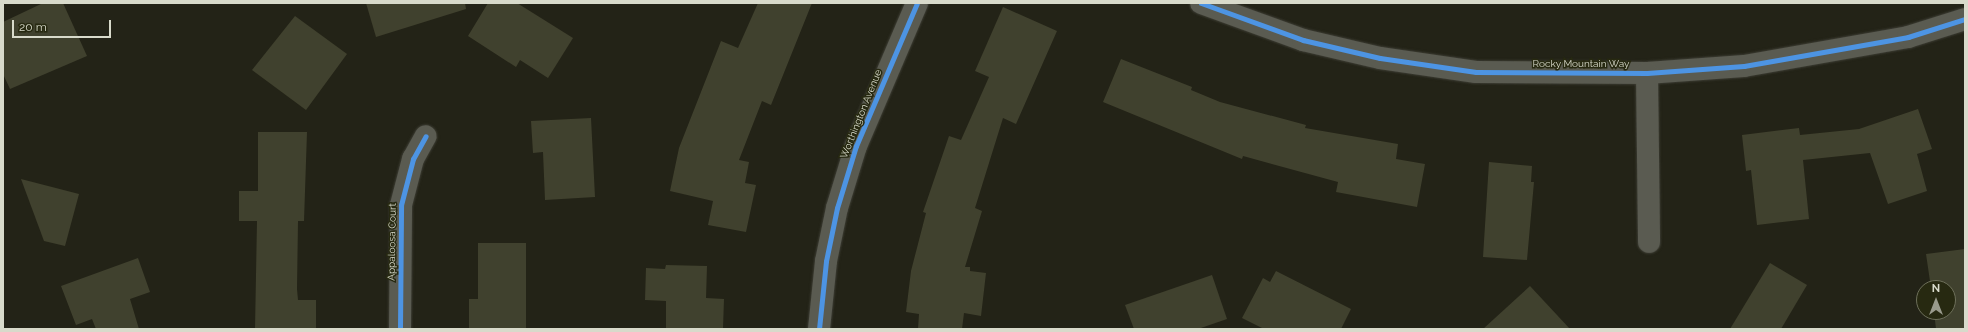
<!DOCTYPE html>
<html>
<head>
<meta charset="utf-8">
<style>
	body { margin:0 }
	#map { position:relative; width:1968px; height:332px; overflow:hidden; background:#232317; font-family:Raleway,sans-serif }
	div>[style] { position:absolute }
	.building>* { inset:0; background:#40412e }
	.roads { filter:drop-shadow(0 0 1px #3d3d34) drop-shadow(0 0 1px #3d3d34) }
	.street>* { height:22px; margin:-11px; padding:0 11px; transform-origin:11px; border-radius:11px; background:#5a5b51 }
	.cycleway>* { height:5px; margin:-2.5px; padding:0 2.5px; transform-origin:2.5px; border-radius:2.5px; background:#4d94e3 }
	span { translate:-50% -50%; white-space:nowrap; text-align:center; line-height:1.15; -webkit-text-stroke:3px #272911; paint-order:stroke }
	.street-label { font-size:10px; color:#d8dacb }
	.frame { position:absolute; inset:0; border:4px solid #d8dacb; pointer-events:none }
	.north { position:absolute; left:1916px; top:280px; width:40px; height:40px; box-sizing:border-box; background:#272911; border:1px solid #6e705b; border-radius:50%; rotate:0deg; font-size:11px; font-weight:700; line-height:16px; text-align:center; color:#d8dacb }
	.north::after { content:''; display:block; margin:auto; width:14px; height:18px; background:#999a8c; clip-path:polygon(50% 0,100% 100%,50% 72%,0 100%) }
	.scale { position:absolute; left:12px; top:20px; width:99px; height:18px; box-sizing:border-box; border:2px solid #d8dacb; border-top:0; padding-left:5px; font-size:12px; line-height:14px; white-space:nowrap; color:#d8dacb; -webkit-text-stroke:3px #272911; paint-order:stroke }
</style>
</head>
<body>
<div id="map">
	<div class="building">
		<div style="clip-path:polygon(43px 3px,63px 3px,87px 56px,10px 89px,3px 74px,3px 22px)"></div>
		<div style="clip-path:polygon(366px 3px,465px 3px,466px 9px,376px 37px)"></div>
		<div style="clip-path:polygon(488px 3px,517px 3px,573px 38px,548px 78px,520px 60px,516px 67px,468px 36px)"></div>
		<div style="clip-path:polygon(758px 3px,812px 3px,771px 105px,762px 101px,739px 160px,749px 162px,745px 183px,756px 185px,746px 232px,708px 225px,713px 201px,670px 191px,679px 148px,721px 41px,738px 48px)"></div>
		<div style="clip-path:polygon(1003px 7px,1057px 31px,1016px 124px,1003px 118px,975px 208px,982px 211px,965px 267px,970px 267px,970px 271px,986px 273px,981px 316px,964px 313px,962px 329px,918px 329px,919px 314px,906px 312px,911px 271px,926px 213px,923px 212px,949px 136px,961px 140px,989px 77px,975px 71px)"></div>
		<div style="clip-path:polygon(295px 16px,347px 54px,306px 110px,252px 70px)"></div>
		<div style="clip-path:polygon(1121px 59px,1192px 87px,1191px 90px,1220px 102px,1306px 125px,1305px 128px,1398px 144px,1396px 159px,1425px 164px,1417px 207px,1336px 192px,1338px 182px,1243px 156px,1242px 159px,1103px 102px)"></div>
		<div style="clip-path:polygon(1918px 109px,1932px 149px,1917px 154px,1927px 191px,1888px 204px,1870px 153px,1803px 160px,1809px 219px,1757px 225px,1751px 170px,1746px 171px,1742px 135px,1799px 128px,1800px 135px,1859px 129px)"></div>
		<div style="clip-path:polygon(591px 118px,595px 197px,545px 200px,543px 152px,533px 153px,531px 121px)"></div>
		<div style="clip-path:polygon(258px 132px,307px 132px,304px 221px,298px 221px,297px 289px,298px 300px,316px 300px,316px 329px,255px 329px,257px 221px,239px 221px,239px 191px,258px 191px)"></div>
		<div style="clip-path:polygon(1489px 162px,1532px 166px,1531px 182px,1534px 182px,1527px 260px,1483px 257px)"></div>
		<div style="clip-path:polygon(21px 179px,79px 194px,65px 246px,44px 241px)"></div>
		<div style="clip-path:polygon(478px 243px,526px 243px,526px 329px,469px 329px,469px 299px,478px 299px)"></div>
		<div style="clip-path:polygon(1965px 249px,1965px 329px,1936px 329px,1934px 312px,1948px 312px,1948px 288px,1931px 288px,1926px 254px)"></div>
		<div style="clip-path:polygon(138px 258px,150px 292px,130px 299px,139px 329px,96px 329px,92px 319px,76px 325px,61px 286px)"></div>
		<div style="clip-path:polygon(1770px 263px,1807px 285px,1781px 329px,1730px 329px)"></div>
		<div style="clip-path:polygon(666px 265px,707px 266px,706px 298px,724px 299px,723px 329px,666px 329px,666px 301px,645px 300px,646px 268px,665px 269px)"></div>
		<div style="clip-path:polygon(1276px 271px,1351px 309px,1341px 329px,1264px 329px,1242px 318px,1263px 278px,1270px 282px)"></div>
		<div style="clip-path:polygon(1212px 275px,1227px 319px,1198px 329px,1134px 329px,1125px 305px)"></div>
		<div style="clip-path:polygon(1530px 286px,1570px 329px,1483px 329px)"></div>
	</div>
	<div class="roads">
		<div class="street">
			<div style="left:1201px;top:3px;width:109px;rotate:19.9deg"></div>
			<div style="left:1303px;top:40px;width:79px;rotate:13.2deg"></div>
			<div style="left:1380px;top:58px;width:97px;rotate:8.3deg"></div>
			<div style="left:1476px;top:72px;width:171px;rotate:0.3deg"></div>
			<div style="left:1647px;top:73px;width:97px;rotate:-4.1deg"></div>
			<div style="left:1744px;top:66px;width:167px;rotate:-10deg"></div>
			<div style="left:1908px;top:37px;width:60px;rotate:-17.5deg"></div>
			<div style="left:1647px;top:73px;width:169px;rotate:89.3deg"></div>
			<div style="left:400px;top:329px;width:124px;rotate:-89.5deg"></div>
			<div style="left:401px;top:205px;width:48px;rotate:-75.4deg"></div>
			<div style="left:413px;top:159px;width:26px;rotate:-61deg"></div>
			<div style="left:819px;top:329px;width:68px;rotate:-84.1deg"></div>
			<div style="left:826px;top:261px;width:54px;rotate:-78.3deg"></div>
			<div style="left:837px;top:208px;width:65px;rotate:-73deg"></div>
			<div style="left:856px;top:146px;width:155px;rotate:-66.9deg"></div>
		</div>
	</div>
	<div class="cycleway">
		<div style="left:1201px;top:3px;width:109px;rotate:19.9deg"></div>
		<div style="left:1303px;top:40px;width:79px;rotate:13.2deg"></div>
		<div style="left:1380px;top:58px;width:97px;rotate:8.3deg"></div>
		<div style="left:1476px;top:72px;width:171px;rotate:0.3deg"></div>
		<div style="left:1647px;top:73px;width:97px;rotate:-4.1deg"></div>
		<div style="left:1744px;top:66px;width:167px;rotate:-10deg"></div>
		<div style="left:1908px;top:37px;width:60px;rotate:-17.5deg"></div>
		<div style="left:400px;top:329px;width:124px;rotate:-89.5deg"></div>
		<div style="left:401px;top:205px;width:48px;rotate:-75.4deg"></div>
		<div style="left:413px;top:159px;width:26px;rotate:-61deg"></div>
		<div style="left:819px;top:329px;width:68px;rotate:-84.1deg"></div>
		<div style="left:826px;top:261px;width:54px;rotate:-78.3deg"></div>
		<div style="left:837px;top:208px;width:65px;rotate:-73deg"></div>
		<div style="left:856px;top:146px;width:155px;rotate:-66.9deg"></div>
	</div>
	<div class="street-label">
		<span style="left:1581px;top:64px">Rocky Mountain Way</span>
		<span style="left:861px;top:114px;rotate:-68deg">Worthington Avenue</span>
		<span style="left:392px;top:242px;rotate:-89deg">Appaloosa Court</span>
	</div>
	<div class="frame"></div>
	<div class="north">N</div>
	<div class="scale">20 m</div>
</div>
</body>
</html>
